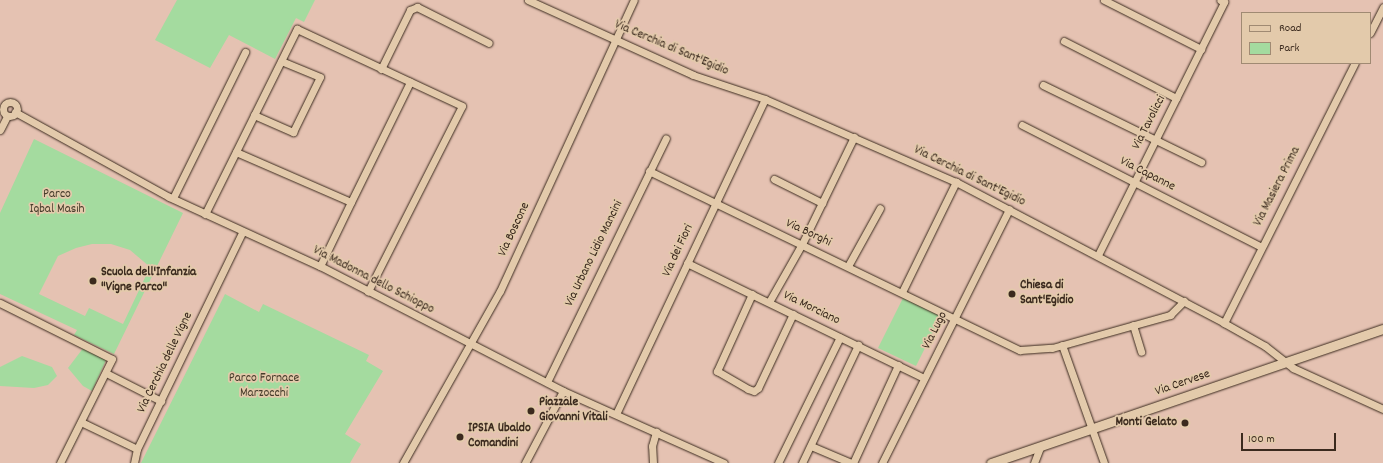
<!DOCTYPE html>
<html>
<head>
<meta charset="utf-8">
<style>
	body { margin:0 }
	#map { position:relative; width:1383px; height:463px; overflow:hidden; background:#e5c2b2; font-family:Dekko,sans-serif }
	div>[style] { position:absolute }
	.green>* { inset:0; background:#a4db9f }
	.roads { filter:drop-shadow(0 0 1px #3b2a1e) drop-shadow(0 0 1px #3b2a1e) }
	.minor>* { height:7px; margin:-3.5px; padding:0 3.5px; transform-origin:3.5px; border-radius:3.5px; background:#e3caab }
	.minor>.ring { margin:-3.5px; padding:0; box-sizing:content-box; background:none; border:7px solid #e3caab; border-radius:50% }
	.major>* { height:9px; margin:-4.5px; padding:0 4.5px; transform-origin:4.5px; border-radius:4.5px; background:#e3caab }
	.dots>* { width:11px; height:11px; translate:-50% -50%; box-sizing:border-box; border:2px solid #e3caab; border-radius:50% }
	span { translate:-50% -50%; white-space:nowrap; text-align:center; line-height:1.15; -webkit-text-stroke:3.5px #e3caab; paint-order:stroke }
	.street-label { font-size:13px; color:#3b2a1e }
	.park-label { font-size:13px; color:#463c2b }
	.poi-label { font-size:13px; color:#3b2a1e; font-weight:700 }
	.left { translate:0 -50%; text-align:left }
	.right { translate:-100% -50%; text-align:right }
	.legend { position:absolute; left:1241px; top:12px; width:130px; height:52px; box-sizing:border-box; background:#e3caab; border:1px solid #a08a73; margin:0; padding:5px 7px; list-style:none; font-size:12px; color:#3b2a1e }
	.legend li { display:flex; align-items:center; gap:8px; height:20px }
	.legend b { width:20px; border:1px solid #a08a73 }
	.scale { position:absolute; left:1241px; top:433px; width:95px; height:18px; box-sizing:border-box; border:2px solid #3b2a1e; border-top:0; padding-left:5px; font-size:12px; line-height:14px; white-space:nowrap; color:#3b2a1e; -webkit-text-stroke:3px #e3caab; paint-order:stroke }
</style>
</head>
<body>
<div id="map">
	<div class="green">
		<div style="clip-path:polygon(177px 0,315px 0,304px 22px,296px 18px,275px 59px,229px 35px,210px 68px,155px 40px)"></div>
		<div style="clip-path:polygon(evenodd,34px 139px,183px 213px,114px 354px,74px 335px,77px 330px,0 294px,0 213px,34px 139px,92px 244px,111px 244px,130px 250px,150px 267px,123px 324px,89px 308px,85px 316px,39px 294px,58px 256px,76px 248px,92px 244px)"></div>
		<div style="clip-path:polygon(225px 294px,259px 312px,263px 304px,369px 355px,366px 361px,383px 371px,345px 434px,361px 444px,350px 463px,141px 463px)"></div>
		<div style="clip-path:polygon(903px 298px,941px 316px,916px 366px,878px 348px)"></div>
		<div style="clip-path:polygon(84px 347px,106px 360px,92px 391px,83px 386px,68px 368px)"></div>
		<div style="clip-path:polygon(22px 356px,52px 367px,57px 376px,48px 385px,34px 388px,0 386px,0 367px)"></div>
	</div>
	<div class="roads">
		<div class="minor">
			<div style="left:528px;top:0;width:181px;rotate:24.4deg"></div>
			<div style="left:693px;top:75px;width:76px;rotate:18.4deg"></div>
			<div style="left:765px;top:99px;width:208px;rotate:23.5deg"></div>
			<div style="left:956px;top:182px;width:303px;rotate:27.7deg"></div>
			<div style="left:1224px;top:323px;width:47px;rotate:29.3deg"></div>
			<div style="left:1265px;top:346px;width:36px;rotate:38deg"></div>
			<div style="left:1293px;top:368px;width:99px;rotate:24.5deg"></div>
			<div style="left:1104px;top:0;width:109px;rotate:26.8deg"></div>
			<div style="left:1370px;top:33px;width:29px;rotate:-63deg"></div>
			<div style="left:1064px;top:41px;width:126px;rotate:27deg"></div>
			<div style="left:381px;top:69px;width:66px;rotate:-63.8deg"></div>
			<div style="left:410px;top:10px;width:8px;rotate:-23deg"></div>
			<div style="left:417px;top:7px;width:80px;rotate:26.6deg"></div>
			<div style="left:1043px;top:85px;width:176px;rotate:26deg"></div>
			<div class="ring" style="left:3px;top:102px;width:7px;height:7px"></div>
			<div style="left:15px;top:112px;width:176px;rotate:28.9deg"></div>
			<div style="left:169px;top:197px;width:166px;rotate:24.6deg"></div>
			<div style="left:320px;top:266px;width:273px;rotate:27.2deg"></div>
			<div style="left:563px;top:391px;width:176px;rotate:24.1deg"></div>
			<div style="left:254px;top:115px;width:43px;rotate:23.6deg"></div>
			<div style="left:293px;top:132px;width:61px;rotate:-63.9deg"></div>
			<div style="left:320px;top:77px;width:42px;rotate:-157.7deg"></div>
			<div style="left:1022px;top:125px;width:268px;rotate:27deg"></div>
			<div style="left:0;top:130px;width:16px;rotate:-63deg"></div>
			<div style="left:236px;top:152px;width:125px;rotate:23.5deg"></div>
			<div style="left:351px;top:202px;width:71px;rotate:115.8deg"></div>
			<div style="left:649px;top:171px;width:412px;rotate:25.8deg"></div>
			<div style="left:1020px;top:350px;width:32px;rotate:-4deg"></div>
			<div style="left:1052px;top:348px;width:123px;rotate:-15.6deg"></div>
			<div style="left:1170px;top:315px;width:20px;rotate:-45deg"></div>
			<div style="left:774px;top:179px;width:54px;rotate:26.6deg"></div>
			<div style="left:173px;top:198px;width:163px;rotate:-63.7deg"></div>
			<div style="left:351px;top:202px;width:134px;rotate:-63.8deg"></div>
			<div style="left:205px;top:214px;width:207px;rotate:-63.6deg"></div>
			<div style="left:297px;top:29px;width:182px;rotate:25deg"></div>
			<div style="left:462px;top:106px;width:208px;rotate:116.9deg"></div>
			<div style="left:1098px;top:255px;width:283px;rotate:-63.5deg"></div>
			<div style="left:1224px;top:2px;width:4px;rotate:-153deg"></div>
			<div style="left:687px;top:263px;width:263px;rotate:25.9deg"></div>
			<div style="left:848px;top:266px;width:66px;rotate:-61.1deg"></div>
			<div style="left:902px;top:292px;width:123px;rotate:-63.9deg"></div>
			<div style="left:752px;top:294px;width:85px;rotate:114.4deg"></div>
			<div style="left:717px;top:371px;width:36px;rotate:30deg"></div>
			<div style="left:748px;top:389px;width:6px;rotate:18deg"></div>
			<div style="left:754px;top:391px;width:5px;rotate:-37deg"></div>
			<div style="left:758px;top:388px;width:82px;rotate:-64.7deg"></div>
			<div style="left:769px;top:302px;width:67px;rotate:-60.4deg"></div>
			<div style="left:802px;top:244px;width:119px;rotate:-64.1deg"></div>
			<div style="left:0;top:303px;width:125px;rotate:26.6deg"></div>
			<div style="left:112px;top:359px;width:116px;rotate:116.6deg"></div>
			<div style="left:1224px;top:323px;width:291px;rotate:-63.3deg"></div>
			<div style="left:1133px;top:325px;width:28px;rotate:73deg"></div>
			<div style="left:1062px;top:345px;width:125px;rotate:70.4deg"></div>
			<div style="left:106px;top:373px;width:62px;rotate:27deg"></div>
			<div style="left:547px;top:382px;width:271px;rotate:-64deg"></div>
			<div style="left:616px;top:414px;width:348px;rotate:-64.7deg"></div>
			<div style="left:81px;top:422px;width:62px;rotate:25.7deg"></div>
			<div style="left:811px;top:446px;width:43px;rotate:23deg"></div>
			<div style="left:134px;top:463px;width:14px;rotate:-78deg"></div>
			<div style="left:137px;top:449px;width:242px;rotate:-64.1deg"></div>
			<div style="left:403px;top:463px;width:197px;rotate:-60.6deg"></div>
			<div style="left:500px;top:291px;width:320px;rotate:-65.3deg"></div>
			<div style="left:525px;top:463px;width:81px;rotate:-62.2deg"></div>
			<div style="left:653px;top:463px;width:17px;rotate:-93deg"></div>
			<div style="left:652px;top:446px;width:15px;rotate:-74deg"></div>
			<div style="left:778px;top:463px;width:140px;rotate:-63.8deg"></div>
			<div style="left:802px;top:463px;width:131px;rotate:-64.6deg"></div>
			<div style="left:853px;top:463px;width:108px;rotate:-65.3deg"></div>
			<div style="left:882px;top:463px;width:284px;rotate:-63.4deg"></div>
			<div style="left:1034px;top:463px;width:17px;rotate:-69deg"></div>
		</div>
		<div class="major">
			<div style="left:991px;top:463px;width:414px;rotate:-18.9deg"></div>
		</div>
	</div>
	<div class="dots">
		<div style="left:93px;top:281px;background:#3b2a1e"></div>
		<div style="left:1012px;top:294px;background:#3b2a1e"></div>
		<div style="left:531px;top:411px;background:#3b2a1e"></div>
		<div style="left:1185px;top:423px;background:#3b2a1e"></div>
		<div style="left:460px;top:437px;background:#3b2a1e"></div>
	</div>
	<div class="street-label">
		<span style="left:671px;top:49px;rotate:23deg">Via Cerchia di Sant'Egidio</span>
		<span style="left:1150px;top:123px;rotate:-63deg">Via Tavolicci</span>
		<span style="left:1147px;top:175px;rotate:27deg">Via Capanne</span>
		<span style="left:969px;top:177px;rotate:26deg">Via Cerchia di Sant'Egidio</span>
		<span style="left:1278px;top:187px;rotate:-63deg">Via Masiera Prima</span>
		<span style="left:515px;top:230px;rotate:-65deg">Via Boscone</span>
		<span style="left:808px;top:234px;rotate:25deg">Via Borghi</span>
		<span style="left:679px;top:251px;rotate:-65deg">Via dei Fiori</span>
		<span style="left:595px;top:254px;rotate:-64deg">Via Urbano Lidio Mancini</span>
		<span style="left:373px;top:281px;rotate:27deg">Via Madonna dello Schioppo</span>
		<span style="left:811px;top:309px;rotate:26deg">Via Morciano</span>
		<span style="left:936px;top:331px;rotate:-63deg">Via Lugo</span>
		<span style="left:166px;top:363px;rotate:-64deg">Via Cerchia delle Vigne</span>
		<span style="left:1183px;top:384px;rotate:-19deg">Via Cervese</span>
	</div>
	<div class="park-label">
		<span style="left:57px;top:203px">Parco<br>Iqbal Masih</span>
		<span style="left:264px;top:387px">Parco Fornace<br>Marzocchi</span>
	</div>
	<div class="poi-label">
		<span class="left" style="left:101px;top:281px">Scuola dell'Infanzia<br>"Vigne Parco"</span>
		<span class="left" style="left:1020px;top:294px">Chiesa di<br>Sant'Egidio</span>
		<span class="left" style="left:539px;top:411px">Piazzale<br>Giovanni Vitali</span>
		<span class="right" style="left:1177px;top:423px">Monti Gelato</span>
		<span class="left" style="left:468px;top:437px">IPSIA Ubaldo<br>Comandini</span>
	</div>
	<ul class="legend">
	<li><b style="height:5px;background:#e3caab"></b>Road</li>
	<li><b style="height:11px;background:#a4db9f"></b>Park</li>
	</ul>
	<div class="scale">100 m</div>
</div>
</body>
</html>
